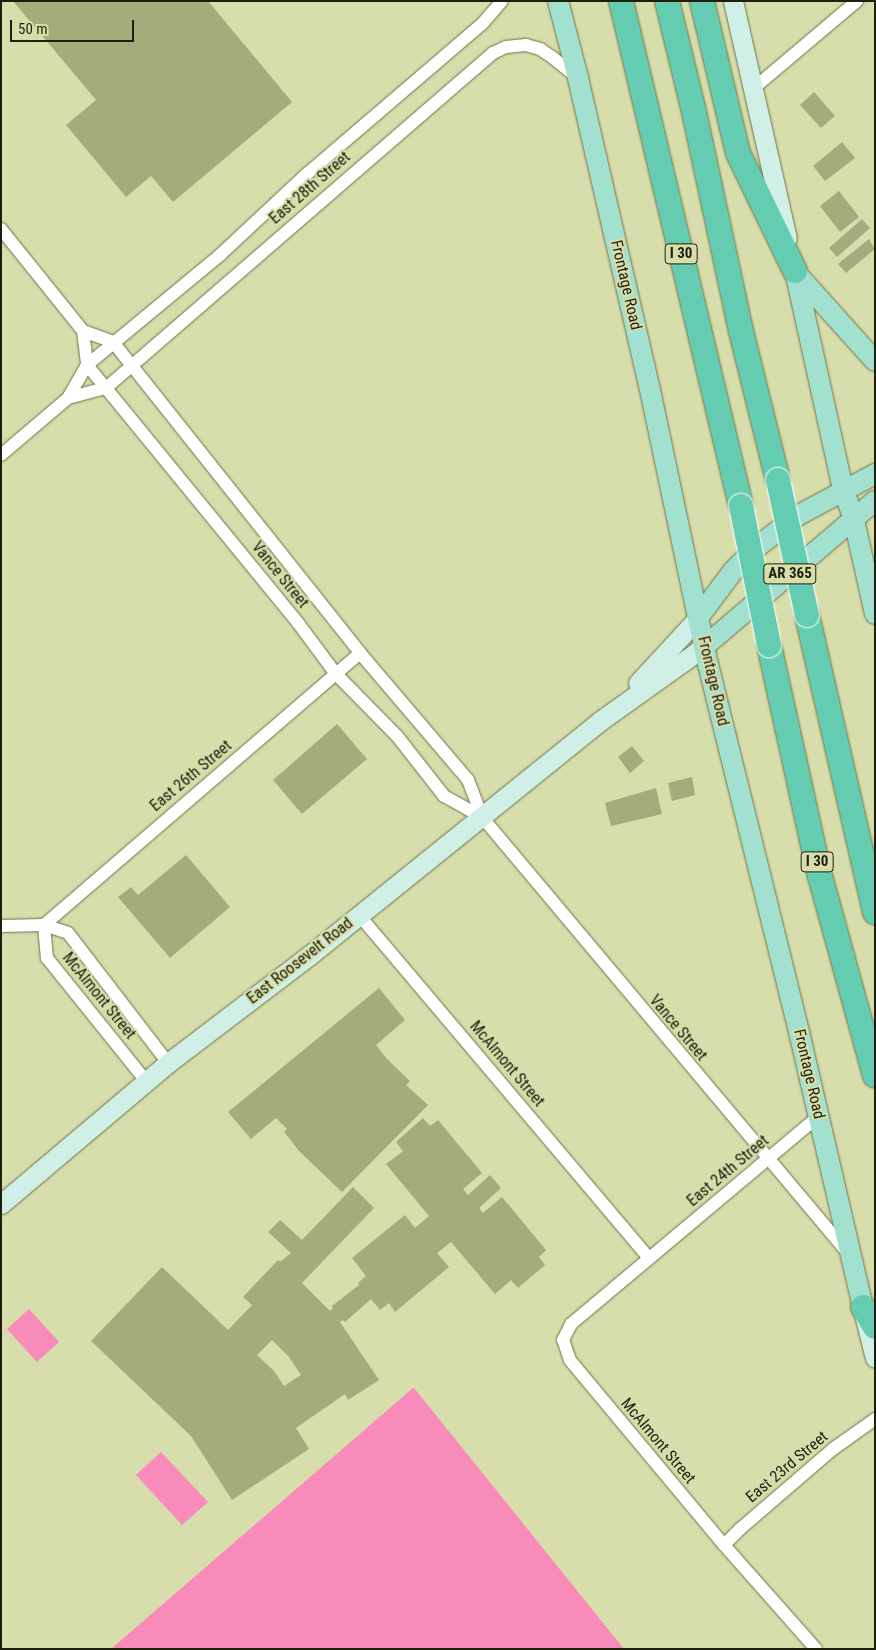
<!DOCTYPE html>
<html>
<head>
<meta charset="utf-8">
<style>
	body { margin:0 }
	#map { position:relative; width:876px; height:1650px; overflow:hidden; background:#d7ddab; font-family:"Roboto Condensed",sans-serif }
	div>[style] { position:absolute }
	.green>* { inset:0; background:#f98bbb }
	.building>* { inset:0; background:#a5ab7a }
	.roads { filter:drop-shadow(0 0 1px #6f7446) drop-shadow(0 0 1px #6f7446) }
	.street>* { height:12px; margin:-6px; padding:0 6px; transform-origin:6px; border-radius:6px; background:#fff }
	.secondary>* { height:19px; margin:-9.5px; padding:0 9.5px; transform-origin:9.5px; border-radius:9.5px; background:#d0f0e7 }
	.primary>* { height:20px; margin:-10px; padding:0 10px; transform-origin:10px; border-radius:10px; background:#a2e0d0 }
	.highway>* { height:24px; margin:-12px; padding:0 12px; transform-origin:12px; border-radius:12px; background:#64ccb0 }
	.bridges { filter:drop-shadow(0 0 1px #fff) drop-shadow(0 0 1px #fff) }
	.highway-bridge>* { height:24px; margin:-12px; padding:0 12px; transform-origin:12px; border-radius:12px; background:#64ccb0 }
	span { translate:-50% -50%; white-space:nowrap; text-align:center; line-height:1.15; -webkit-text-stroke:4px #d7ddab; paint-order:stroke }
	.shield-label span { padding:1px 4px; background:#d7ddab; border:1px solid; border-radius:4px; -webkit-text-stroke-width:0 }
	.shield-label { font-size:15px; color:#1d1f0c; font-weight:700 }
	.street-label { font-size:16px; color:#1d1f0c }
	.frame { position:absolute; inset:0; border:2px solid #1d1f0c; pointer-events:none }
	.scale { position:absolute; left:10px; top:20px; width:124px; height:22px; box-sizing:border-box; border:2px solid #1d1f0c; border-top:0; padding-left:6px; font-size:15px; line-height:18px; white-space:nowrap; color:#1d1f0c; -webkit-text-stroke:4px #d7ddab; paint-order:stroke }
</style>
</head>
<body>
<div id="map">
	<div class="green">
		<div style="clip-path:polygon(29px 1309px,59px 1342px,37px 1362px,7px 1329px)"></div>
		<div style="clip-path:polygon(414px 1388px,624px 1649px,111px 1649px,413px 1388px)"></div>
		<div style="clip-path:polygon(161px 1452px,208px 1502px,182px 1525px,136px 1475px)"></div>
	</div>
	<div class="building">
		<div style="clip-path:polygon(13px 1px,208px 1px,292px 102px,173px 202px,151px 176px,126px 197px,66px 125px,96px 100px)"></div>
		<div style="clip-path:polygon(814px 92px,835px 116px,821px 128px,800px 105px)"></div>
		<div style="clip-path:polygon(842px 142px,855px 158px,825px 181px,813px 166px)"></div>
		<div style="clip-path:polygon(839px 191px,859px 217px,840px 232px,820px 206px)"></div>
		<div style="clip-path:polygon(862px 219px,870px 228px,837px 257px,829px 248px)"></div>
		<div style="clip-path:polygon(869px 239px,875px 249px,846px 273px,838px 264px)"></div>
		<div style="clip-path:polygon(337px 724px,367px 759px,302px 814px,273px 780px)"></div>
		<div style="clip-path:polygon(632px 746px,644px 761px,630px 773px,618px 757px)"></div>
		<div style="clip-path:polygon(692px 777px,695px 795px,672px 801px,668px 783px)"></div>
		<div style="clip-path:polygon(656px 788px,662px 814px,611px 826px,605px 803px)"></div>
		<div style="clip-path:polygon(186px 855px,230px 907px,170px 958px,118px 897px,131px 887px,138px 895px)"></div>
		<div style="clip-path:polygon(379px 988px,405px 1020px,376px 1045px,387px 1059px,410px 1081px,406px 1085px,428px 1105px,342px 1192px,300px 1152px,284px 1132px,287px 1129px,276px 1118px,251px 1139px,228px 1112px)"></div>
		<div style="clip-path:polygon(evenodd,423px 1118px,430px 1126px,438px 1120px,482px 1173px,463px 1189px,468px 1195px,490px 1175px,501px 1188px,479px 1208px,483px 1213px,502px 1197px,546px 1250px,539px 1257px,545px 1265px,518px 1288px,511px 1280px,495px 1294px,451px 1242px,437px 1253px,449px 1267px,395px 1312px,389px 1303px,380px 1310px,371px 1299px,345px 1322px,343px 1320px,340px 1322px,379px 1380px,348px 1400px,345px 1394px,296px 1428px,309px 1449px,232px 1500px,191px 1436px,91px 1341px,162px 1267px,228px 1330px,252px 1305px,243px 1297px,278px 1260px,280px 1262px,291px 1253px,268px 1232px,280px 1220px,302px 1240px,353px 1187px,374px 1208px,302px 1283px,330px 1311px,333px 1308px,332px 1306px,359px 1285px,358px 1283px,366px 1276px,352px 1258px,405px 1215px,415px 1228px,429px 1216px,386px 1164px,403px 1151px,396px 1142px,423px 1118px,272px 1340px,289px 1357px,301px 1375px,284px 1386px,274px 1371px,257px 1355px,272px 1340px)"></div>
	</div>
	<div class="roads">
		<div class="street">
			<div style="left:754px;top:88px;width:135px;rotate:-40.2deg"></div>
			<div style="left:1px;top:229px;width:131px;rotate:51.2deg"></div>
			<div style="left:83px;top:331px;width:32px;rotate:20deg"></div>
			<div style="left:113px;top:342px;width:397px;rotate:51.5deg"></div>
			<div style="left:360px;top:653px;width:167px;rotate:49.6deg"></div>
			<div style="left:468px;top:780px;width:40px;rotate:69deg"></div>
			<div style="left:482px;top:817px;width:569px;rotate:49.99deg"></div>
			<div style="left:83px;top:331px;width:34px;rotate:83deg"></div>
			<div style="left:87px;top:365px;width:333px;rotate:50.7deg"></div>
			<div style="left:298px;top:623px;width:64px;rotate:53.3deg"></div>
			<div style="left:336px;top:674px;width:87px;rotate:45.5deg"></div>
			<div style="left:397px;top:736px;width:76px;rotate:51.9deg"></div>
			<div style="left:444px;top:796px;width:43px;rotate:28.9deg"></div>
			<div style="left:68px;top:398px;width:39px;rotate:-15deg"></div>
			<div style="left:106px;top:388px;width:512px;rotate:-40.88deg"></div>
			<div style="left:493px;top:53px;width:14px;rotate:-25deg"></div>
			<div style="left:506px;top:47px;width:20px;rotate:-6deg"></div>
			<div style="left:526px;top:45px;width:15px;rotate:16deg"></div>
			<div style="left:540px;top:49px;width:14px;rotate:34deg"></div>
			<div style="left:552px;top:57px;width:33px;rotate:39deg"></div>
			<div style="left:1px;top:455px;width:88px;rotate:-40.4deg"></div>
			<div style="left:68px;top:398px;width:38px;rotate:-60deg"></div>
			<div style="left:87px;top:365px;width:174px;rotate:-39.6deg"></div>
			<div style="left:221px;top:254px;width:119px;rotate:-43deg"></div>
			<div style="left:308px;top:173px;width:229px;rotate:-40.6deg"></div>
			<div style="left:482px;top:24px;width:30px;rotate:-49deg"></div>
			<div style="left:359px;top:915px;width:449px;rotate:49.8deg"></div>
			<div style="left:44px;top:925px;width:417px;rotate:-40.7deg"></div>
			<div style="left:44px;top:925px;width:33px;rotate:85deg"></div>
			<div style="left:47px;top:958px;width:158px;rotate:51.2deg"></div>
			<div style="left:1px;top:926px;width:43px;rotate:-1.3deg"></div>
			<div style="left:44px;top:925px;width:25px;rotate:18deg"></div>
			<div style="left:68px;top:933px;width:164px;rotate:52.4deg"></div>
			<div style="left:724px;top:1545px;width:23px;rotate:-45deg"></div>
			<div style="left:740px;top:1529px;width:123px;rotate:-40.7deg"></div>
			<div style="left:833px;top:1449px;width:52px;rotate:-35.5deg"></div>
			<div style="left:816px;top:1649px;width:139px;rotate:-131.5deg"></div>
			<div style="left:724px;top:1545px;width:241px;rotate:-129.8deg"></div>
			<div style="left:570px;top:1360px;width:21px;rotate:-109deg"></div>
			<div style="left:563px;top:1340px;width:18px;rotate:-63deg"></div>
			<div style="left:571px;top:1324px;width:324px;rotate:-40deg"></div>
		</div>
		<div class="secondary">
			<div style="left:733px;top:1px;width:243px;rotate:77.2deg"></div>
			<div style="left:638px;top:683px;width:88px;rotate:-47.3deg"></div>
			<div style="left:1px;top:1204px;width:219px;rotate:-40.2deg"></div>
			<div style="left:168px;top:1063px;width:178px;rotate:-37.3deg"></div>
			<div style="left:310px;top:955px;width:373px;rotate:-38.9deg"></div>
			<div style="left:600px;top:721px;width:129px;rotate:-35.5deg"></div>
			<div style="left:864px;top:1314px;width:45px;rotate:76deg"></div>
		</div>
		<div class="primary">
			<div style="left:558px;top:1px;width:80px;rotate:75.4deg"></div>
			<div style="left:578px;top:78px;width:315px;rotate:77deg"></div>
			<div style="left:649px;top:385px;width:285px;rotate:78.1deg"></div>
			<div style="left:708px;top:664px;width:379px;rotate:76.1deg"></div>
			<div style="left:799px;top:1032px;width:282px;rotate:76.9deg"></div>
			<div style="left:795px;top:271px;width:223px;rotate:77.6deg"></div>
			<div style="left:843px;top:489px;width:33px;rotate:70deg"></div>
			<div style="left:854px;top:520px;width:96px;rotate:77.4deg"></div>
			<div style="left:796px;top:273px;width:118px;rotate:48.1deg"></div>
			<div style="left:698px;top:618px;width:59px;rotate:-53.3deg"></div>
			<div style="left:733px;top:571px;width:34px;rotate:-45deg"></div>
			<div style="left:757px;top:547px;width:51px;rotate:-37.8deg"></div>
			<div style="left:797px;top:516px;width:89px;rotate:-28.3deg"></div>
			<div style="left:705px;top:646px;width:223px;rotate:-40.5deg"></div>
		</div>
		<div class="highway">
			<div style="left:621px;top:1px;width:519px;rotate:76.63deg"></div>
			<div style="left:667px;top:1px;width:114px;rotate:76.3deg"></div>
			<div style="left:694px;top:112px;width:224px;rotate:77.9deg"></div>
			<div style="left:741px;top:331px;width:154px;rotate:76.1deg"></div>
			<div style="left:702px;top:1px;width:156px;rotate:76.7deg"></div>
			<div style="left:738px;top:153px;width:131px;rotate:64.2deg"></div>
			<div style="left:807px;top:615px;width:305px;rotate:77.1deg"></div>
			<div style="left:769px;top:645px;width:237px;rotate:77.6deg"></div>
			<div style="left:820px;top:876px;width:207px;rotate:74.6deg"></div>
			<div style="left:863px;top:1307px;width:23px;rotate:59deg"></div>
		</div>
	</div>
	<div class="bridges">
		<div class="highway-bridge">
			<div style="left:778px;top:480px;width:138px;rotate:77.9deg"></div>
			<div style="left:741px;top:506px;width:142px;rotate:78.6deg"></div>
		</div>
	</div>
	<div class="shield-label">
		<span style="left:681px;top:254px">I 30</span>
		<span style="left:790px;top:574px">AR 365</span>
		<span style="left:817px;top:862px">I 30</span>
	</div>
	<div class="street-label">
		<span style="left:310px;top:188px;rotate:-41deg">East 28th Street</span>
		<span style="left:626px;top:285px;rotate:77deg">Frontage Road</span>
		<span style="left:280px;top:575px;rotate:51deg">Vance Street</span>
		<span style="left:713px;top:681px;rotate:77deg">Frontage Road</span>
		<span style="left:191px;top:776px;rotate:-40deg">East 26th Street</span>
		<span style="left:300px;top:961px;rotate:-38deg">East Roosevelt Road</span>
		<span style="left:99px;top:996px;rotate:51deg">McAlmont Street</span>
		<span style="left:678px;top:1028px;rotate:50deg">Vance Street</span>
		<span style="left:507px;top:1064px;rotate:50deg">McAlmont Street</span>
		<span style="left:809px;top:1074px;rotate:77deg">Frontage Road</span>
		<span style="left:728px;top:1171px;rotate:-40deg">East 24th Street</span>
		<span style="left:658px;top:1441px;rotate:50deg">McAlmont Street</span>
		<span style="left:787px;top:1467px;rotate:-40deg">East 23rd Street</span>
	</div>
	<div class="frame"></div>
	<div class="scale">50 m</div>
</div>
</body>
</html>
